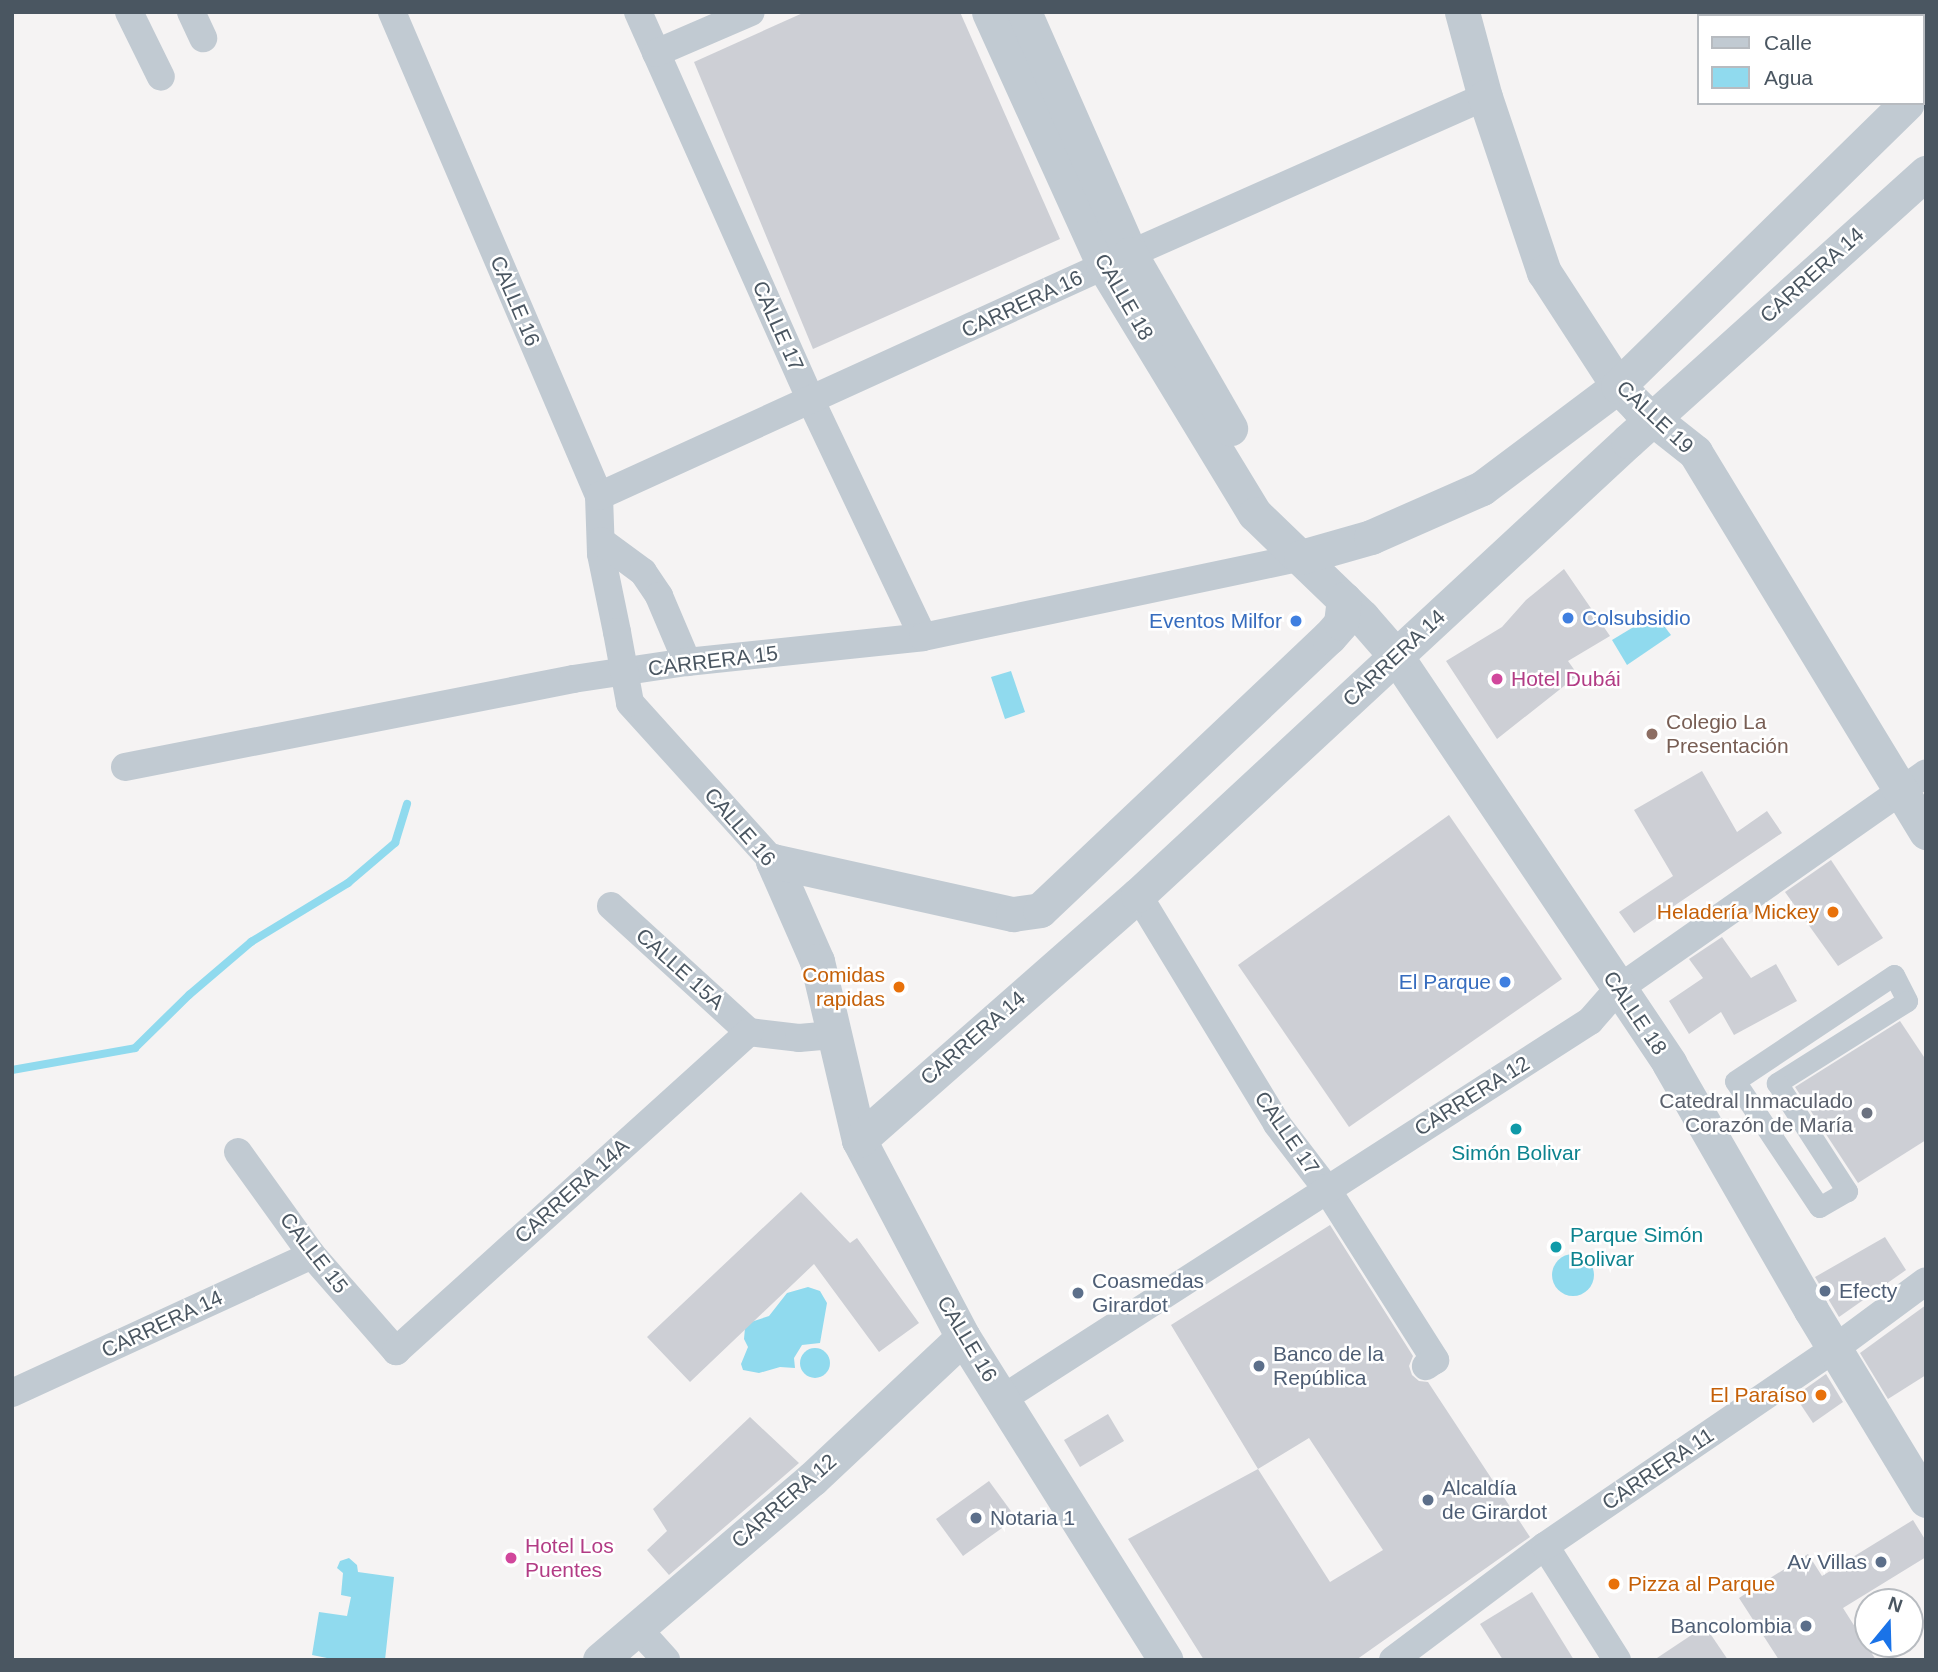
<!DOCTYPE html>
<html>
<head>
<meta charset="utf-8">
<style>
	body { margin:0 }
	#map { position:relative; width:1938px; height:1672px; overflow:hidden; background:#f5f3f3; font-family:Arial,sans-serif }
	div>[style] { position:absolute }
	.water>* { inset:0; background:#90daee }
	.round { border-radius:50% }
	.stream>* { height:8px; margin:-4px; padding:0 4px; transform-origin:4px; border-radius:4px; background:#90daee }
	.building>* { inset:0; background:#cdcfd5 }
	.pedestrian>* { height:21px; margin:-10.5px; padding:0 10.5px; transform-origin:10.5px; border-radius:10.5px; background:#c1cad2 }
	.minor>* { height:28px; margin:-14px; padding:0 14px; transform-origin:14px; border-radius:14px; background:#c1cad2 }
	.tertiary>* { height:35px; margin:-17.5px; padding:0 17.5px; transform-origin:17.5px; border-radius:17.5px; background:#c1cad2 }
	.minor-bridge>* { height:28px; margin:-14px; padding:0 14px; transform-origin:14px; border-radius:14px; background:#c1cad2 }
	.dots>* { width:19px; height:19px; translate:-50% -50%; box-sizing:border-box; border:4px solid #fff; border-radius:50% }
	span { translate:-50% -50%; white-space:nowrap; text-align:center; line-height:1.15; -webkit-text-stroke:5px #fff; paint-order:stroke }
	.street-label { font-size:21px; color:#4a5661 }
	.shop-label { font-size:21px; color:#366cbe }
	.left { translate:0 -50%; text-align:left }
	.right { translate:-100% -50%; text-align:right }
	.hotel-label { font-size:21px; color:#b23c85 }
	.education-label { font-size:21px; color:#785e54 }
	.food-label { font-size:21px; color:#c56008 }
	.worship-label { font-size:21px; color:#5b616d }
	.culture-label { font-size:21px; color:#0d838f }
	.service-label { font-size:21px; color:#4e5e75 }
	.frame { position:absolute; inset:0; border:14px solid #4a5661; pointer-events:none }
	.legend { position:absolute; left:1697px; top:14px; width:228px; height:91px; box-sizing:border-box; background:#fff; border:2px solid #b7bbc0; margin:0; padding:9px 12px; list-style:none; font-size:21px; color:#4a5661 }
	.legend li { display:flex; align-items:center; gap:14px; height:35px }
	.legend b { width:35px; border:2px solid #b7bbc0 }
	.north { position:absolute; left:1854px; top:1588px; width:70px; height:70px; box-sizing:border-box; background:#fff; border:2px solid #b7bbc0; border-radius:50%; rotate:19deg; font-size:19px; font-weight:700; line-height:28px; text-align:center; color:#4a5661 }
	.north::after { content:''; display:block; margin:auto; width:24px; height:32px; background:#1a73e8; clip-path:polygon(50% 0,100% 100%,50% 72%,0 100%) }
</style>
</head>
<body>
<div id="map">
	<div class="water">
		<div style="clip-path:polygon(1655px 614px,1671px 635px,1627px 665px,1612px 640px)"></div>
		<div style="clip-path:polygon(1011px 671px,1025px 712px,1005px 719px,991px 677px)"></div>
		<div class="round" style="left:1552px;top:1254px;width:42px;height:42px"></div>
		<div style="clip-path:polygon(808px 1287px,820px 1291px,827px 1303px,820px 1343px,802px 1345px,794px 1358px,795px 1368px,780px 1367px,759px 1373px,743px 1370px,741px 1364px,748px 1347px,744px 1339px,745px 1328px,751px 1322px,769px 1316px,787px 1293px)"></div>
		<div class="round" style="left:800px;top:1348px;width:30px;height:30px"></div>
		<div style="clip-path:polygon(349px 1558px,357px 1565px,358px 1572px,394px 1577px,385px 1660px,337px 1660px,312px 1655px,319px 1612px,347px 1616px,351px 1597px,341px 1595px,343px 1573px,337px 1568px,340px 1561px)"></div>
	</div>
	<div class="stream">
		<div style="left:12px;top:1070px;width:125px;rotate:-10.1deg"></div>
		<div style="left:135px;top:1048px;width:76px;rotate:-44.5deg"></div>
		<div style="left:189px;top:995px;width:82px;rotate:-40.5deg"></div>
		<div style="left:251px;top:942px;width:114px;rotate:-31.3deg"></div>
		<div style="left:348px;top:883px;width:62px;rotate:-40.4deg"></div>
		<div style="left:395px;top:843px;width:41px;rotate:-72.9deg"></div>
	</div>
	<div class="building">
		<div style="clip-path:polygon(805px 12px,960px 12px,1060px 239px,813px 349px,694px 62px)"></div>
		<div style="clip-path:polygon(1564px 569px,1610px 636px,1568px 661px,1578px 675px,1497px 739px,1446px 661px,1502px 627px,1526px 600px)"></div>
		<div style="clip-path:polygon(1702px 771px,1737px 832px,1767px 811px,1782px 833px,1634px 933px,1619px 912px,1673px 876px,1634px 810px)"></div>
		<div style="clip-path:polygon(1449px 815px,1562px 979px,1349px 1127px,1238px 965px)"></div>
		<div style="clip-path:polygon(1831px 860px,1883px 938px,1838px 966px,1785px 892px)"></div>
		<div style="clip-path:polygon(1722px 937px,1751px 978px,1776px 964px,1797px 1001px,1734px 1035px,1721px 1012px,1689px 1034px,1669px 1001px,1703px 978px,1689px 959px)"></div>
		<div style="clip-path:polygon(1900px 1021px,1926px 1060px,1926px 1140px,1858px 1183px,1795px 1087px)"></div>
		<div style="clip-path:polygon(801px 1192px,850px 1243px,857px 1238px,919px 1323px,879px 1352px,814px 1264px,690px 1382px,647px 1337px)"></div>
		<div style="clip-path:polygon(evenodd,1330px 1225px,1413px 1356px,1409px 1366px,1412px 1375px,1419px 1381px,1428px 1382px,1530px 1537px,1356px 1660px,1204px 1660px,1128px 1539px,1258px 1469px,1171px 1325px,1330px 1225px,1309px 1438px,1383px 1550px,1330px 1582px,1258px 1469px,1309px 1438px)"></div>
		<div style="clip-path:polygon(1885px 1237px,1906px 1270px,1839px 1317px,1815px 1277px)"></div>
		<div style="clip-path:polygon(1926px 1305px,1926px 1375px,1888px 1399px,1860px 1353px)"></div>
		<div style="clip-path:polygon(1826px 1374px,1843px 1402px,1813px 1423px,1795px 1396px)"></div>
		<div style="clip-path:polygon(1108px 1414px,1124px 1441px,1080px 1467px,1064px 1440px)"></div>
		<div style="clip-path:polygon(750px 1417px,799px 1463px,669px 1575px,647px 1550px,667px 1531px,653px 1509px)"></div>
		<div style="clip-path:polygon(989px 1481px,1016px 1518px,963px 1556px,936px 1519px)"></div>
		<div style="clip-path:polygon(1913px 1520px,1926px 1541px,1926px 1557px,1843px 1608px,1876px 1660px,1779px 1660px,1739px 1598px,1808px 1554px,1822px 1576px)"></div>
		<div style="clip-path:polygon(1532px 1592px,1574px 1660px,1503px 1660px,1480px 1624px)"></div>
		<div style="clip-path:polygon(1705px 1626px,1728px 1660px,1654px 1660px)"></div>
	</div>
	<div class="pedestrian">
		<div style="left:1894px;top:975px;width:29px;rotate:63deg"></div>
		<div style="left:1907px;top:1001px;width:154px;rotate:147.8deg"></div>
		<div style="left:1777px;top:1083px;width:129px;rotate:57.1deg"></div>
		<div style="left:1847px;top:1191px;width:32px;rotate:150deg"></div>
		<div style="left:1819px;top:1207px;width:151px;rotate:-123.7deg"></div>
		<div style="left:1735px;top:1081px;width:191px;rotate:-33.7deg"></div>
	</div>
	<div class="minor">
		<div style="left:129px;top:12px;width:72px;rotate:63.8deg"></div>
		<div style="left:191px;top:12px;width:29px;rotate:65deg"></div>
		<div style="left:392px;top:12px;width:526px;rotate:66.84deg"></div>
		<div style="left:599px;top:496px;width:58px;rotate:88deg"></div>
		<div style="left:601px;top:554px;width:80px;rotate:78.4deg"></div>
		<div style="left:638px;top:12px;width:426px;rotate:66deg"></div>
		<div style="left:811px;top:401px;width:261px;rotate:64.6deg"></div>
		<div style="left:1924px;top:12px;width:4px;rotate:56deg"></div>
		<div style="left:656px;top:53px;width:103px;rotate:-23.3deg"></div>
		<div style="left:599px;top:496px;width:584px;rotate:-24.5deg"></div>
		<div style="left:1130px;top:254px;width:388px;rotate:-23.9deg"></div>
		<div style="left:601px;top:541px;width:52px;rotate:36.4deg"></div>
		<div style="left:643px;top:572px;width:29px;rotate:56deg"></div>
		<div style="left:659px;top:596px;width:72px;rotate:67deg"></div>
		<div style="left:630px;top:703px;width:213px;rotate:47.9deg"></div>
		<div style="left:125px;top:767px;width:457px;rotate:-11.1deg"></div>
		<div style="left:573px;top:679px;width:115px;rotate:-8.5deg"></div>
		<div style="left:687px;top:662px;width:237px;rotate:-6deg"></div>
		<div style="left:923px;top:637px;width:386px;rotate:-11.9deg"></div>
		<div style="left:1138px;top:895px;width:268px;rotate:58.7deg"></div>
		<div style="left:1277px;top:1124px;width:81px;rotate:52.6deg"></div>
		<div style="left:1326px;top:1188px;width:204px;rotate:57.6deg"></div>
		<div style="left:1435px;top:1360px;width:11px;rotate:146deg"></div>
		<div style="left:611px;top:906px;width:187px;rotate:42.4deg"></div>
		<div style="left:749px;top:1032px;width:50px;rotate:6.8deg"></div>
		<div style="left:799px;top:1038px;width:37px;rotate:-5deg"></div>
		<div style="left:238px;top:1152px;width:127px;rotate:54.3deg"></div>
		<div style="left:312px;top:1255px;width:128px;rotate:48.8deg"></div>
		<div style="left:396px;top:1351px;width:476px;rotate:-42.1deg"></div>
		<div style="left:12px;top:1393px;width:330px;rotate:-24.7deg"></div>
		<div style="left:1002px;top:1399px;width:699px;rotate:-32.74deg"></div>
		<div style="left:1590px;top:1021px;width:43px;rotate:-48.8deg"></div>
		<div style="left:1618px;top:989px;width:376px;rotate:-35deg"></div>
		<div style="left:1545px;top:1546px;width:135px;rotate:57.7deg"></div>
		<div style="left:638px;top:1629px;width:42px;rotate:47.9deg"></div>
		<div style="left:1393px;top:1660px;width:190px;rotate:-36.9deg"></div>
		<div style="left:1545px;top:1546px;width:350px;rotate:-34.3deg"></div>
		<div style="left:1834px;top:1349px;width:114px;rotate:-36.5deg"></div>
	</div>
	<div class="tertiary">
		<div style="left:989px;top:12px;width:279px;rotate:65.6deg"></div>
		<div style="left:1104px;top:266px;width:290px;rotate:58.7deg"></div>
		<div style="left:1255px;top:514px;width:149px;rotate:43.9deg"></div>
		<div style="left:1362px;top:617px;width:52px;rotate:48.9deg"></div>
		<div style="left:1396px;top:656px;width:490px;rotate:56.1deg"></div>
		<div style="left:1669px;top:1063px;width:285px;rotate:60.1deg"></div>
		<div style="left:1811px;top:1310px;width:222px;rotate:58.8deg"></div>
		<div style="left:1024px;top:12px;width:264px;rotate:66.3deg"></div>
		<div style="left:1130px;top:254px;width:201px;rotate:60.1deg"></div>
		<div style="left:1462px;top:12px;width:88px;rotate:74.9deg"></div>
		<div style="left:1485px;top:97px;width:185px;rotate:71.4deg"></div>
		<div style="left:1544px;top:272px;width:136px;rotate:57deg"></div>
		<div style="left:1618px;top:386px;width:29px;rotate:46deg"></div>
		<div style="left:1638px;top:407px;width:73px;rotate:38.3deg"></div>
		<div style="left:1695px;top:452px;width:445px;rotate:58.7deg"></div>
		<div style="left:1301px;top:557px;width:73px;rotate:-15.9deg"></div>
		<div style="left:1371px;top:537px;width:121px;rotate:-23.8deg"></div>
		<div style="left:1482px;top:488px;width:170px;rotate:-36.9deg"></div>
		<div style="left:1618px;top:386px;width:404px;rotate:-44.4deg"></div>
		<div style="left:773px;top:861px;width:109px;rotate:66.3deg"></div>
		<div style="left:817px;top:961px;width:184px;rotate:76.8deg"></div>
		<div style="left:859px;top:1140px;width:223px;rotate:62.2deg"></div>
		<div style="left:963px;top:1337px;width:381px;rotate:57.9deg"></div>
		<div style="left:773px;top:861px;width:246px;rotate:12.5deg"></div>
		<div style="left:1013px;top:914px;width:27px;rotate:-8deg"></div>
		<div style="left:1040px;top:910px;width:398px;rotate:-43.4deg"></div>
		<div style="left:1329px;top:637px;width:18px;rotate:-49deg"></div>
		<div style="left:1341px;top:623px;width:24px;rotate:-83deg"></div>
		<div style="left:859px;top:1140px;width:371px;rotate:-41.3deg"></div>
		<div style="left:1138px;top:895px;width:668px;rotate:-42.82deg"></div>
		<div style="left:1628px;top:441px;width:401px;rotate:-42deg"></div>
		<div style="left:600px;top:1660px;width:279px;rotate:-40.5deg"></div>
		<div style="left:812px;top:1479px;width:207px;rotate:-43.2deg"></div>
	</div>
	<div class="minor-bridge">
		<div style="left:617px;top:632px;width:72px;rotate:79.6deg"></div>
	</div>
	<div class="dots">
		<div style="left:1568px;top:618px;background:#3f7fe0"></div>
		<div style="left:1296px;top:621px;background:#3f7fe0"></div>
		<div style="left:1497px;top:679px;background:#d1479c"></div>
		<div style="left:1652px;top:734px;background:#8d6e63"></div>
		<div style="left:1833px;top:912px;background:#e8710a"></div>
		<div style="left:1505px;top:982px;background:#3f7fe0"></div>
		<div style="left:899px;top:987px;background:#e8710a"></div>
		<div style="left:1867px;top:1113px;background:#6b7280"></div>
		<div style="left:1516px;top:1129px;background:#0f9aa8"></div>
		<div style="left:1556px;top:1247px;background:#0f9aa8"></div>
		<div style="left:1825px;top:1291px;background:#5c6f8a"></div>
		<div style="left:1078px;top:1293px;background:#5c6f8a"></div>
		<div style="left:1259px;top:1366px;background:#5c6f8a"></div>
		<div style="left:1821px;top:1395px;background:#e8710a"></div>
		<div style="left:1428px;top:1500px;background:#5c6f8a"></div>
		<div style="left:976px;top:1518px;background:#5c6f8a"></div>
		<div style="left:511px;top:1558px;background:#d1479c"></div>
		<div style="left:1881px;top:1562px;background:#5c6f8a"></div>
		<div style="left:1614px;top:1584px;background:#e8710a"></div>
		<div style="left:1806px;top:1626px;background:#5c6f8a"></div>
	</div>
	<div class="street-label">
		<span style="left:1812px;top:275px;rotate:-42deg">CARRERA 14</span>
		<span style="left:1124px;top:297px;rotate:60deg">CALLE 18</span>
		<span style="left:515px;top:301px;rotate:67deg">CALLE 16</span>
		<span style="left:1022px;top:304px;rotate:-25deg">CARRERA 16</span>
		<span style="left:778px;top:326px;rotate:66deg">CALLE 17</span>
		<span style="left:1655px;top:417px;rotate:43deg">CALLE 19</span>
		<span style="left:1394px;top:658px;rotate:-43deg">CARRERA 14</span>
		<span style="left:713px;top:661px;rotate:-7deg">CARRERA 15</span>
		<span style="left:740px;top:827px;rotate:49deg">CALLE 16</span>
		<span style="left:680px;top:969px;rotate:42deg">CALLE 15A</span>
		<span style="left:1635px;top:1013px;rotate:56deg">CALLE 18</span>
		<span style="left:973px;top:1038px;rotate:-41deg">CARRERA 14</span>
		<span style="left:1472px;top:1096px;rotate:-32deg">CARRERA 12</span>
		<span style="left:1287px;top:1133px;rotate:55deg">CALLE 17</span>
		<span style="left:572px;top:1191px;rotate:-42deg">CARRERA 14A</span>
		<span style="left:314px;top:1253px;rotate:52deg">CALLE 15</span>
		<span style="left:162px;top:1324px;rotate:-25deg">CARRERA 14</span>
		<span style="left:967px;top:1339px;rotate:59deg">CALLE 16</span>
		<span style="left:1658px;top:1469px;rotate:-34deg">CARRERA 11</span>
		<span style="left:784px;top:1501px;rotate:-41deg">CARRERA 12</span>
	</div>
	<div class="shop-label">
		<span class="left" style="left:1582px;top:618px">Colsubsidio</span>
		<span class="right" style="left:1282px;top:621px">Eventos Milfor</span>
		<span class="right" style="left:1491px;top:982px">El Parque</span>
	</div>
	<div class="hotel-label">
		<span class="left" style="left:1511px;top:679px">Hotel Dubái</span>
		<span class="left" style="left:525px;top:1558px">Hotel Los<br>Puentes</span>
	</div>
	<div class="education-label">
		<span class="left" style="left:1666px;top:734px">Colegio La<br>Presentación</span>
	</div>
	<div class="food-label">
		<span class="right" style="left:1819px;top:912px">Heladería Mickey</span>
		<span class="right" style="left:885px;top:987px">Comidas<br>rapidas</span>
		<span class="right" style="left:1807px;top:1395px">El Paraíso</span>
		<span class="left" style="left:1628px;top:1584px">Pizza al Parque</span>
	</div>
	<div class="worship-label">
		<span class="right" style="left:1853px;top:1113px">Catedral Inmaculado<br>Corazón de María</span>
	</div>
	<div class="culture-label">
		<span style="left:1516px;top:1153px">Simón Bolivar</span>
		<span class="left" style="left:1570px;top:1247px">Parque Simón<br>Bolivar</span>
	</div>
	<div class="service-label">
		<span class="left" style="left:1092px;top:1293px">Coasmedas<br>Girardot</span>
		<span class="left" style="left:1839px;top:1291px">Efecty</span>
		<span class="left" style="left:1273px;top:1366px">Banco de la<br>República</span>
		<span class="left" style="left:1442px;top:1500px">Alcaldía<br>de Girardot</span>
		<span class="left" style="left:990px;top:1518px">Notaria 1</span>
		<span class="right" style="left:1867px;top:1562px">Av Villas</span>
		<span class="right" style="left:1792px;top:1626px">Bancolombia</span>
	</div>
	<div class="frame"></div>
	<ul class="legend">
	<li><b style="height:9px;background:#c1cad2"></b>Calle</li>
	<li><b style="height:19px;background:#90daee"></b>Agua</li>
	</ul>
	<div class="north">N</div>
</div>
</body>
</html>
